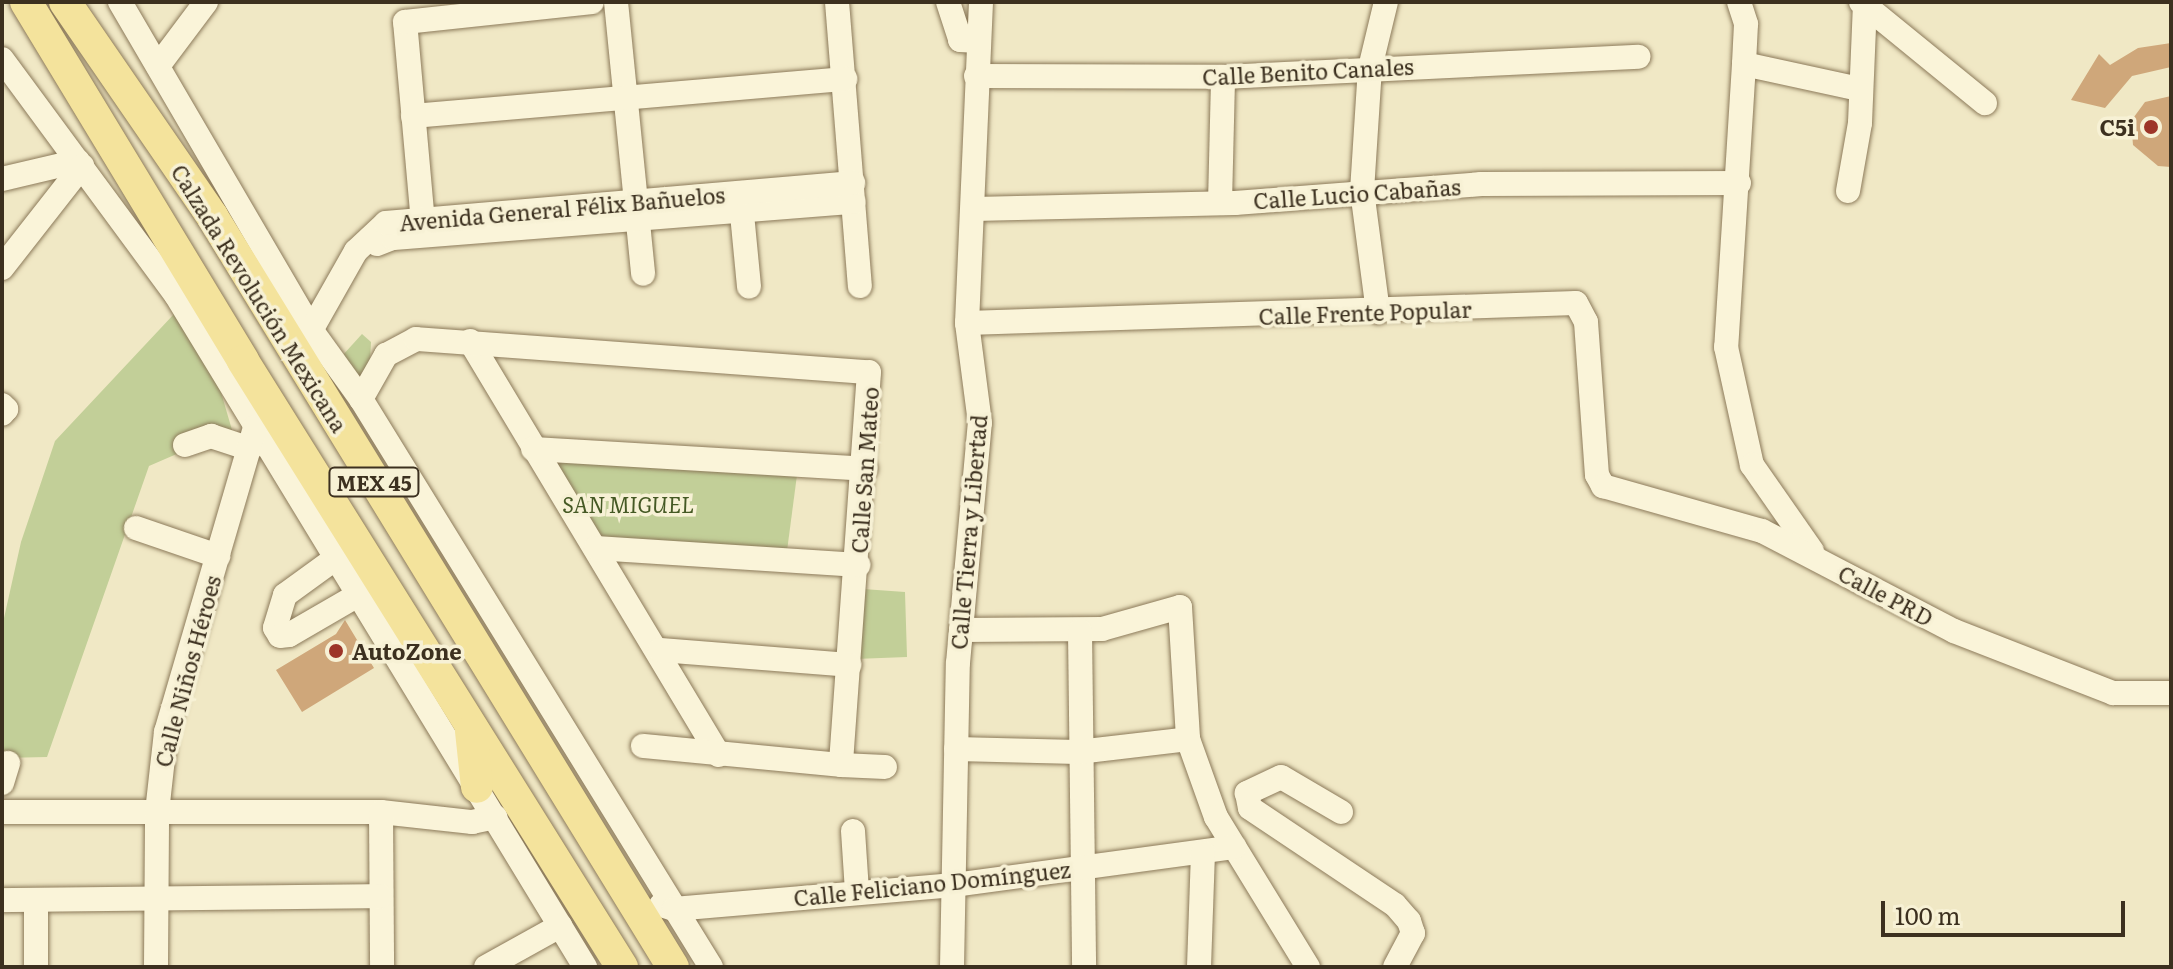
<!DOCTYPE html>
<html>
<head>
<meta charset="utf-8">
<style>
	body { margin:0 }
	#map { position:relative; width:2173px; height:969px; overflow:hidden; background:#f0e8c5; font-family:Literata,serif }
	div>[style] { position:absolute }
	.green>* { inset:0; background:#c2cf98 }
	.building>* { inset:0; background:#cfa77a }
	.roads { filter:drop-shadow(0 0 2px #8c7a5a) drop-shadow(0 0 2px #8c7a5a) }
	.minor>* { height:24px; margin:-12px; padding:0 12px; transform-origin:12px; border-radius:12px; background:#faf4d9 }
	.major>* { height:32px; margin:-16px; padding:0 16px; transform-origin:16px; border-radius:16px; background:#f4e39c }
	.dots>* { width:22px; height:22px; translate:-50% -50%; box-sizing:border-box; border:4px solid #f7f1d5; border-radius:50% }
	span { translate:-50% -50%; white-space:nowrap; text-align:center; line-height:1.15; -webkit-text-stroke:7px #f7f1d5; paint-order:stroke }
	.shield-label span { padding:2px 6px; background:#f7f1d5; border:2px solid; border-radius:6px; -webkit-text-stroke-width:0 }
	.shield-label { font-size:20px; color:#3c301f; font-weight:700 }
	.street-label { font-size:22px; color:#3c301f }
	.poi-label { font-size:22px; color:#3c301f; font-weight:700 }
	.right { translate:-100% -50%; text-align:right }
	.left { translate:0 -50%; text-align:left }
	.park-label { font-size:22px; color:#455924; font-style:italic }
	.frame { position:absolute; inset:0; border:4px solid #3c301f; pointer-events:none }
	.scale { position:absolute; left:1881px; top:901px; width:244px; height:36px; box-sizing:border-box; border:4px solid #3c301f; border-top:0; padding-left:10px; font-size:24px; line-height:28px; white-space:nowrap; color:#3c301f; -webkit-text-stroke:6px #f7f1d5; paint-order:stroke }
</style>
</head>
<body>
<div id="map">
	<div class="green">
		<div style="clip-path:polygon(174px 314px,218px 382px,232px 430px,149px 466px,47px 757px,2px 758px,2px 627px,21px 542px,55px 441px)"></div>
		<div style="clip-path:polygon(362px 334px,371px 342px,370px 361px,360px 377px,342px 356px)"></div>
		<div style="clip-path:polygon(554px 462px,797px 475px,787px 551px,596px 541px)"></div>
		<div style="clip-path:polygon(863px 589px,905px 592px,907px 657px,855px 659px)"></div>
	</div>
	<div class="building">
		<div style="clip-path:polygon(2171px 43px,2171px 67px,2132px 76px,2105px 108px,2071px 100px,2099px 54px,2110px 65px,2138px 48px)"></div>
		<div style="clip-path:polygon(2171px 96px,2171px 167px,2158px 166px,2133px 145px,2131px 121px,2145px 102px)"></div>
		<div style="clip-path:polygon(345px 620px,374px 668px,302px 712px,276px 670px,336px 634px)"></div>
	</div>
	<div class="roads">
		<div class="minor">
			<div style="left:120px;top:2px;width:381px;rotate:59.7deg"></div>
			<div style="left:312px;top:331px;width:84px;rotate:54.2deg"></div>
			<div style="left:361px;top:399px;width:667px;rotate:58.36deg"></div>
			<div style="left:616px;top:2px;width:273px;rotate:84.3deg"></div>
			<div style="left:837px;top:2px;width:285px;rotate:85.4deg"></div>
			<div style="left:948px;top:2px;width:40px;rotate:72deg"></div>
			<div style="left:960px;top:40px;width:19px;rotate:3deg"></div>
			<div style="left:1739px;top:2px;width:23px;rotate:72deg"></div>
			<div style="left:1746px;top:24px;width:40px;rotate:92.9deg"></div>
			<div style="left:1744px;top:64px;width:284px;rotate:93.6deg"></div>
			<div style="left:1726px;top:347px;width:121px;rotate:77.6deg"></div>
			<div style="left:1752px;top:465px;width:105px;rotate:55.1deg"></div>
			<div style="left:1861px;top:2px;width:160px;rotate:39.2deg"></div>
			<div style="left:2px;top:59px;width:293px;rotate:53.6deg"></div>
			<div style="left:176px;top:295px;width:787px;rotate:58.67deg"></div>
			<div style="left:1744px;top:64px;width:119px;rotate:12.2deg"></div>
			<div style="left:158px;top:66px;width:80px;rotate:-53.1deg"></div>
			<div style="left:976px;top:76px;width:247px;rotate:0.2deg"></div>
			<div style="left:1223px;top:77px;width:416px;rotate:-2.8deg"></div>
			<div style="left:413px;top:116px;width:434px;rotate:-4.9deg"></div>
			<div style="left:2px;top:179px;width:78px;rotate:-13.3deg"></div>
			<div style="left:1848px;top:191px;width:69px;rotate:-80deg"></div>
			<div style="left:1860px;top:123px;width:118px;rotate:-87.6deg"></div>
			<div style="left:740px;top:193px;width:94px;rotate:84.5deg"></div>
			<div style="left:1220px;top:203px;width:126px;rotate:-88.6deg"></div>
			<div style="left:974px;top:209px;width:261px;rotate:-1.3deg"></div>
			<div style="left:1235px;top:203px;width:247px;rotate:-4.4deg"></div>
			<div style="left:1481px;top:184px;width:258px;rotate:-0.2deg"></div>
			<div style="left:424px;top:234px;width:213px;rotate:-95.1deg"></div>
			<div style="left:405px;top:22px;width:188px;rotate:-6.1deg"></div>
			<div style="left:377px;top:244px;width:17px;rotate:-21deg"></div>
			<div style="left:393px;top:238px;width:462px;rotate:-4.5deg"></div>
			<div style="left:2px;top:268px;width:130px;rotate:-51.9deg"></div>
			<div style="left:1378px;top:312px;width:122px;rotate:-97.5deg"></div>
			<div style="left:1362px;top:191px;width:123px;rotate:-86.3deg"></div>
			<div style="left:1370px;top:68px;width:68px;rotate:-76.4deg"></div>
			<div style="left:967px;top:323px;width:609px;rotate:-1.88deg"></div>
			<div style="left:1576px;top:303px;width:21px;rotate:62deg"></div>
			<div style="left:1586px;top:322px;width:153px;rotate:85.9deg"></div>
			<div style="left:1597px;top:475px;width:13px;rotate:61deg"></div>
			<div style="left:1603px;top:486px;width:165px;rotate:15.8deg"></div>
			<div style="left:1762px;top:531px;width:216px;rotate:27.5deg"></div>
			<div style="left:1954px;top:631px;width:171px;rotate:21.3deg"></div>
			<div style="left:2113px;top:693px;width:58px"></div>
			<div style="left:305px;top:341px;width:103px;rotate:-60.5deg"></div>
			<div style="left:356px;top:251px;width:41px;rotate:-43deg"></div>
			<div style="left:386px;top:223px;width:469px;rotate:-4.9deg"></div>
			<div style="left:470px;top:341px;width:483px;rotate:59deg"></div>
			<div style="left:361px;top:399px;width:51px;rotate:-60.4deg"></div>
			<div style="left:386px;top:355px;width:34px;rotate:-28deg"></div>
			<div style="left:416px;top:339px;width:454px;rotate:4.2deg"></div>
			<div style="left:869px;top:372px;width:394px;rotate:94.1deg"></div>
			<div style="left:841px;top:765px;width:199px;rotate:-174.5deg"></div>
			<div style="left:2px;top:405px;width:6px;rotate:45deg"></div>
			<div style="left:6px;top:409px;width:6px;rotate:129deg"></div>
			<div style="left:185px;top:445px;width:28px;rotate:-19deg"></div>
			<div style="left:211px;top:436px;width:41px;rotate:18.4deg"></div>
			<div style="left:533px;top:449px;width:333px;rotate:3.4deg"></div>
			<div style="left:136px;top:528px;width:87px;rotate:18.9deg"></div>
			<div style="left:596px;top:548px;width:263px;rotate:3.7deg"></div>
			<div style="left:336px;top:558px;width:63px;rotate:144deg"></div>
			<div style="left:285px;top:595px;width:34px;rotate:107deg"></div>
			<div style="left:275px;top:628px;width:9px;rotate:58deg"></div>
			<div style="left:280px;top:636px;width:9px;rotate:-6deg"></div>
			<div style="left:289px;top:635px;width:80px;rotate:-30.1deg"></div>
			<div style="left:961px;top:630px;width:141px;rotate:-0.4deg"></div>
			<div style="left:1102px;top:629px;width:81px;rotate:-15.8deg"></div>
			<div style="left:1180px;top:607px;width:132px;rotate:86.5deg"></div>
			<div style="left:1188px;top:739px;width:83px;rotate:70.3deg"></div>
			<div style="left:1216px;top:817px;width:176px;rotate:58.5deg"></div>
			<div style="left:1080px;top:631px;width:336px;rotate:89.3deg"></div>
			<div style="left:660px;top:650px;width:190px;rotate:4.5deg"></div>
			<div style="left:956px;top:749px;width:122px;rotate:1.4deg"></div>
			<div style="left:1078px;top:752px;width:111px;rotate:-6.7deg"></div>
			<div style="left:841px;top:765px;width:44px;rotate:2.6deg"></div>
			<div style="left:2px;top:783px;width:21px;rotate:-73deg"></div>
			<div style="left:2px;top:812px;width:379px"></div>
			<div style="left:381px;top:812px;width:92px;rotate:6.3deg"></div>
			<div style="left:472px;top:822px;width:24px;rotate:-12deg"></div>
			<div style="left:381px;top:812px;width:155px;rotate:89.6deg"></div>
			<div style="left:1341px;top:812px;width:69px;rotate:-149.7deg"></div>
			<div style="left:1281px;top:777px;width:38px;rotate:155deg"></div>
			<div style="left:1247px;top:793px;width:15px;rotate:79deg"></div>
			<div style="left:1250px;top:808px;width:174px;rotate:33.8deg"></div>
			<div style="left:1395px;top:905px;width:21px;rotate:49deg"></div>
			<div style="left:1409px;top:921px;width:13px;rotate:72deg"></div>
			<div style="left:1413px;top:933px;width:38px;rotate:118deg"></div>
			<div style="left:853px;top:831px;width:61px;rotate:86.2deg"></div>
			<div style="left:2px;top:900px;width:378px;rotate:-0.6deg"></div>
			<div style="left:661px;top:905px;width:14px;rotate:17deg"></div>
			<div style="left:674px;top:909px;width:281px;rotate:-4.9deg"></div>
			<div style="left:954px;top:885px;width:283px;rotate:-7.7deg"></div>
			<div style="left:36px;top:967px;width:66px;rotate:-90deg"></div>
			<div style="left:156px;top:967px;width:155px;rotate:-89.6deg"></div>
			<div style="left:157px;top:812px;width:81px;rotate:-83.6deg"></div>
			<div style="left:166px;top:732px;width:317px;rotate:-73.7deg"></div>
			<div style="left:486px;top:967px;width:85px;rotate:-29deg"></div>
			<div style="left:952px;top:967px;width:304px;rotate:-88.9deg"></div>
			<div style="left:958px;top:663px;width:241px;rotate:-84.8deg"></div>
			<div style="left:980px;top:423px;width:101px;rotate:-97.4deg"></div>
			<div style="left:967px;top:323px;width:321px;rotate:-87.5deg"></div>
			<div style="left:1199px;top:967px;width:114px;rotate:-88deg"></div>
		</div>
		<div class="major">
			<div style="left:26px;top:2px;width:419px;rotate:58.8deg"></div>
			<div style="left:243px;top:361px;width:715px;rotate:57.98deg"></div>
			<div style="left:65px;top:2px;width:260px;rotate:55.5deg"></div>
			<div style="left:212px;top:216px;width:881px;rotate:58.46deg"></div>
			<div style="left:471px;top:731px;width:56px;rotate:83.9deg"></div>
		</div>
	</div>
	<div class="dots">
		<div style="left:2151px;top:127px;background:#9d3528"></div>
		<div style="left:336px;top:651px;background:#9d3528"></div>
	</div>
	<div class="shield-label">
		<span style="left:374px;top:482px">MEX 45</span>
	</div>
	<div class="street-label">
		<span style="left:1308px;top:71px;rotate:-3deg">Calle Benito Canales</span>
		<span style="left:1357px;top:193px;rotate:-4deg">Calle Lucio Cabañas</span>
		<span style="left:562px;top:208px;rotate:-5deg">Avenida General Félix Bañuelos</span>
		<span style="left:260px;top:298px;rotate:58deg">Calzada Revolución Mexicana</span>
		<span style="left:1365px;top:312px;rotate:-2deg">Calle Frente Popular</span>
		<span style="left:864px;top:470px;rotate:-86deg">Calle San Mateo</span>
		<span style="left:968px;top:532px;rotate:-85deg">Calle Tierra y Libertad</span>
		<span style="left:1886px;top:595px;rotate:28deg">Calle PRD</span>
		<span style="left:187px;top:671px;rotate:-75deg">Calle Niños Héroes</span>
		<span style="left:932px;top:883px;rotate:-6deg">Calle Feliciano Domínguez</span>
	</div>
	<div class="poi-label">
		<span class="right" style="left:2135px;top:127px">C5i</span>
		<span class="left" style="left:352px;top:651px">AutoZone</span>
	</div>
	<div class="park-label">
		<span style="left:628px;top:504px">SAN MIGUEL</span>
	</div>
	<div class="frame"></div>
	<div class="scale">100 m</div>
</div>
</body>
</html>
